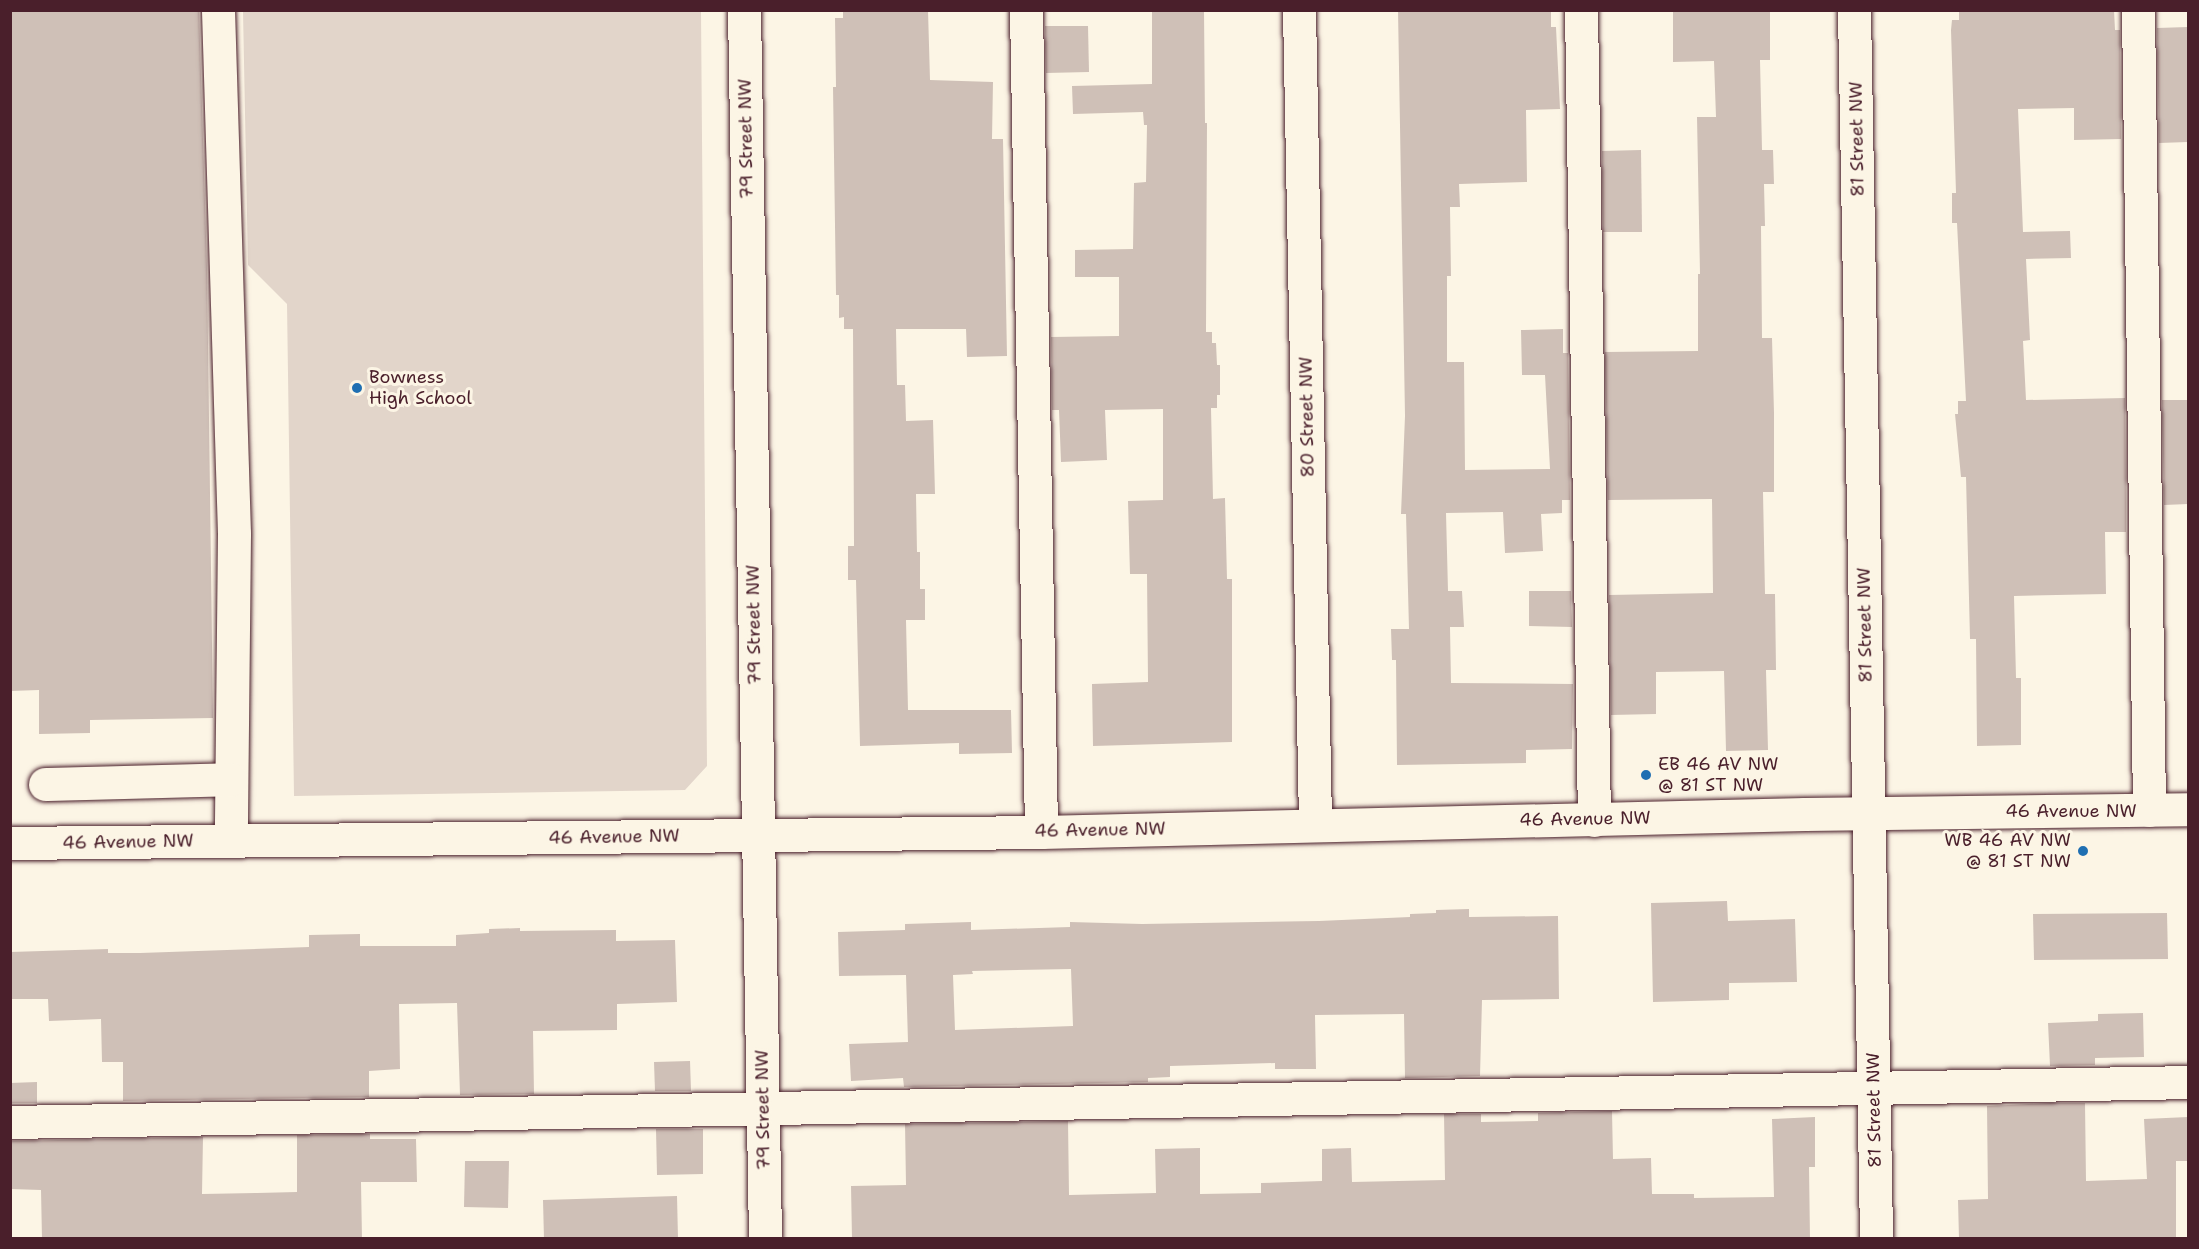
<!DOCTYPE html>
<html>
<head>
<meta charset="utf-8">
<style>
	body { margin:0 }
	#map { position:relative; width:2199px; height:1249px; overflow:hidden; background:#fcf5e5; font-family:"Shantell Sans",sans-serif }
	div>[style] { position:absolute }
	.green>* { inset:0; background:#e2d5ca }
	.building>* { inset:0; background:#cfc0b7 }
	.roads { filter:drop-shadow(0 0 2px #4a1f2b) drop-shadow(0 0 2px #4a1f2b) }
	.minor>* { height:33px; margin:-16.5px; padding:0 16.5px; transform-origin:16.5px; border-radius:16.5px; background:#fcf5e5 }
	.dots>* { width:16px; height:16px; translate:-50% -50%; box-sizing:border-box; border:3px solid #fcf5e5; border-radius:50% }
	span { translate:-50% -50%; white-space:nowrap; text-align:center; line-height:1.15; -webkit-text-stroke:6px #fcf5e5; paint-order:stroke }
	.street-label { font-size:18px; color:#4a1f2b }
	.poi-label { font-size:18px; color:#4a1f2b }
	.left { translate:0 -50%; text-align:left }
	.right { translate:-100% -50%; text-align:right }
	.frame { position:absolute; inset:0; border:12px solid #4a1f2b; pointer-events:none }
</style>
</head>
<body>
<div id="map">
	<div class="green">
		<div style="clip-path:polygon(243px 11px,701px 11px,707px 766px,685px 790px,294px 796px,287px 304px,248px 265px)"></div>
	</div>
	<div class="building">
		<div style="clip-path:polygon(10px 10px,199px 10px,207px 269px,213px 718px,90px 720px,90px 733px,39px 734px,39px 690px,10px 691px)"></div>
		<div style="clip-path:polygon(843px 10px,928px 10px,930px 80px,993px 82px,992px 139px,1003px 139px,1007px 356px,967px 357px,966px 329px,896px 329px,897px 385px,905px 385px,906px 421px,933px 420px,935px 494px,916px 494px,917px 552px,920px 552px,920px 589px,925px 589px,925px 620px,906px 620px,908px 710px,1011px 710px,1012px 753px,959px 754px,959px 743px,860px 746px,856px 580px,848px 580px,848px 546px,854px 546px,853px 329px,844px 329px,844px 317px,839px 318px,839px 295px,836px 295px,833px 87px,836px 87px,835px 18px,843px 18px)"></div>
		<div style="clip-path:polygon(1152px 10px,1204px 10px,1205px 123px,1207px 123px,1206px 332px,1212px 332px,1212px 343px,1216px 343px,1217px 365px,1220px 365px,1220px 395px,1217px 395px,1217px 408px,1211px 408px,1213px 499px,1225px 498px,1227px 579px,1232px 579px,1232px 742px,1093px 746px,1092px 684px,1148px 682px,1147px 574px,1130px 574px,1128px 501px,1163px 500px,1163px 409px,1105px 410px,1107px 460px,1061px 462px,1059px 410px,1052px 410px,1051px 337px,1119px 336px,1119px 277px,1075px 277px,1075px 250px,1133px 249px,1134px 183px,1146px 182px,1147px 125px,1144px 125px,1143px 112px,1073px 114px,1072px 86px,1152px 84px)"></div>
		<div style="clip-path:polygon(1398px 10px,1551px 10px,1551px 27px,1556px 27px,1560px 109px,1526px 110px,1527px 182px,1459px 184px,1460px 207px,1450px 207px,1451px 276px,1447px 276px,1447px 362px,1464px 362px,1465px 470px,1550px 469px,1545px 375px,1522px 375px,1521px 330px,1563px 329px,1563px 353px,1568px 353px,1570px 500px,1562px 500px,1562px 513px,1541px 514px,1543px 551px,1505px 553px,1503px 512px,1446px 513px,1448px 591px,1462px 591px,1464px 627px,1450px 627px,1451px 683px,1573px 684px,1572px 749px,1526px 750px,1526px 763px,1397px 765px,1396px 660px,1392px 660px,1391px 629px,1409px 629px,1406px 514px,1401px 514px,1405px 416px)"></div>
		<div style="clip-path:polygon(1673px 10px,1770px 10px,1770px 60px,1760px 60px,1762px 150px,1773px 150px,1774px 184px,1764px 184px,1765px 226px,1761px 226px,1762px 338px,1772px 338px,1774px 413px,1774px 492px,1763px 492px,1765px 594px,1775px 594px,1776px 670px,1766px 670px,1768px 750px,1726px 751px,1724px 671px,1656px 672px,1656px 714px,1611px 715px,1609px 595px,1713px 593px,1712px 499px,1608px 500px,1605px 352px,1698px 351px,1698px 274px,1700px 274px,1697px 117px,1716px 117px,1714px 61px,1673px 62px)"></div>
		<div style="clip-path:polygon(1959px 10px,2114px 10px,2115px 30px,2120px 30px,2121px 139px,2074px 140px,2074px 108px,2018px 109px,2023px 232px,2070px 231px,2071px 258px,2026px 259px,2030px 340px,2023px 341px,2026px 400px,2125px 398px,2126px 505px,2126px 532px,2105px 532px,2106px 594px,2014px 596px,2016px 678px,2021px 678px,2021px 745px,1977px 746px,1976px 639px,1970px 639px,1966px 477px,1961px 477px,1955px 414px,1958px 414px,1958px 401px,1966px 401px,1957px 223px,1952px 223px,1952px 193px,1956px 193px,1951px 30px,1952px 20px,1959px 20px)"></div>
		<div style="clip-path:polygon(1045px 26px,1088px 26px,1089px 72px,1046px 73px)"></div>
		<div style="clip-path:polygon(2188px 27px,2188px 142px,2159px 143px,2157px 28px)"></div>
		<div style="clip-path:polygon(1641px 150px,1642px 232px,1603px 232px,1602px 151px)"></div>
		<div style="clip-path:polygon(2162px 400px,2188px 400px,2188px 504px,2164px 505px)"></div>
		<div style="clip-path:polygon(1529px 591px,1571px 591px,1572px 627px,1529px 626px)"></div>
		<div style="clip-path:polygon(1727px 901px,1728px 921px,1795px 919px,1797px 982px,1729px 983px,1729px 1000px,1653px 1002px,1651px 903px)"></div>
		<div style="clip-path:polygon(evenodd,1469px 909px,1469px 917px,1558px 916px,1559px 999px,1482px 1000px,1480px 1076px,1405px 1078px,1404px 1014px,1315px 1015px,1316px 1069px,1275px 1069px,1275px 1063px,1170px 1066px,1170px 1077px,1148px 1078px,1148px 1082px,904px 1087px,903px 1078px,851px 1081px,849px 1044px,908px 1042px,906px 975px,839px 976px,838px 932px,905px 930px,905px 924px,971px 922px,971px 930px,1070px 927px,1070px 922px,1142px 924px,1319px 921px,1410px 917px,1410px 914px,1436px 913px,1436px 910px,1469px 909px,1071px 969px,1073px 1026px,955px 1030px,953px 975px,973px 974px,972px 971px,1071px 969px)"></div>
		<div style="clip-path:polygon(2167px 913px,2168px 959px,2034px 960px,2033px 914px)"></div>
		<div style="clip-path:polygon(520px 928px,520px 931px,616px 930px,616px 941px,675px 940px,677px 1002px,617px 1004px,617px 1030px,533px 1031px,534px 1094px,460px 1095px,457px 1003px,399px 1004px,400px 1069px,369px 1071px,369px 1097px,123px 1101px,123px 1062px,102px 1062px,101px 1019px,49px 1021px,48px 999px,10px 999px,10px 952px,108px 949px,108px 953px,140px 953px,309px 947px,309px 935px,360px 934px,360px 946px,456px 946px,456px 935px,489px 933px,489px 929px)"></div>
		<div style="clip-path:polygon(2143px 1013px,2144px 1057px,2095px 1058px,2095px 1065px,2050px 1066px,2048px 1023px,2098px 1021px,2098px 1014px)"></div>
		<div style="clip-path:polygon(690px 1061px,691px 1091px,655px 1091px,654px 1062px)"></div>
		<div style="clip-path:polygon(37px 1082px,37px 1103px,10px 1103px,10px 1083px)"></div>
		<div style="clip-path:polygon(2051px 1103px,2085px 1103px,2086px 1181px,2147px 1179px,2144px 1119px,2188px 1117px,2188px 1161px,2176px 1161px,2176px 1239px,1959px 1239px,1958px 1200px,1988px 1199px,1987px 1106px)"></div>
		<div style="clip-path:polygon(1612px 1111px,1613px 1159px,1651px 1158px,1652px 1194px,1694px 1194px,1694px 1198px,1774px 1197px,1772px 1119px,1815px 1117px,1815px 1167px,1809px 1167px,1810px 1239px,852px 1239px,851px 1186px,906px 1185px,905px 1124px,1068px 1121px,1069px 1195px,1156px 1193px,1155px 1149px,1200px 1148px,1200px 1194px,1261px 1193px,1261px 1183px,1322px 1181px,1322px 1149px,1351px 1148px,1352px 1182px,1445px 1180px,1444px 1114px,1481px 1114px,1481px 1122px,1538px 1121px,1538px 1113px)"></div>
		<div style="clip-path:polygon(656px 1129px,703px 1129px,703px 1174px,657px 1175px)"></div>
		<div style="clip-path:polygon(370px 1134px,370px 1139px,416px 1139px,417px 1182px,361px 1182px,362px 1239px,42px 1239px,41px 1190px,10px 1189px,10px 1141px,203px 1137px,202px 1194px,257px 1193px,297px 1192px,297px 1135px)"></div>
		<div style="clip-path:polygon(465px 1161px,509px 1161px,508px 1208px,464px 1207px)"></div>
		<div style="clip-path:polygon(677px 1196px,678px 1239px,544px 1239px,543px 1200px)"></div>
	</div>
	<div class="roads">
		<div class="minor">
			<div style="left:218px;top:10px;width:524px;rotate:88.25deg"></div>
			<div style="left:234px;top:534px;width:307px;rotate:90.6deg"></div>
			<div style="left:744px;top:10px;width:1228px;rotate:89.02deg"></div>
			<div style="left:1026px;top:10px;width:822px;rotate:88.95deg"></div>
			<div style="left:1299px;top:10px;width:814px;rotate:88.87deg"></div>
			<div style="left:1581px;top:10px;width:810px;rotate:89.08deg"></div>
			<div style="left:1854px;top:10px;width:1228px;rotate:88.97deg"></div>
			<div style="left:2138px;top:10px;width:800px;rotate:89.21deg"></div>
			<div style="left:45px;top:784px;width:186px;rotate:-1.5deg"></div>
			<div style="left:10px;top:843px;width:1031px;rotate:-0.61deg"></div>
			<div style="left:1041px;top:832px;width:764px;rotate:-1.35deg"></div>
			<div style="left:1805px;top:814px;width:383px;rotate:-0.7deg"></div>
			<div style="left:10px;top:1122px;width:2178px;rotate:-1.05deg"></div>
		</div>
	</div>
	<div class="dots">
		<div style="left:357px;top:388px;background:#1f6fb2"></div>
		<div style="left:1646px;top:775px;background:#1f6fb2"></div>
		<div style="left:2083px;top:851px;background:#1f6fb2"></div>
	</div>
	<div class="street-label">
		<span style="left:746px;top:139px;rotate:-91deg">79 Street NW</span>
		<span style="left:1857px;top:139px;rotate:-91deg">81 Street NW</span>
		<span style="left:1307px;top:417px;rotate:-91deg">80 Street NW</span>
		<span style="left:754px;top:625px;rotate:-91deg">79 Street NW</span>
		<span style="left:1865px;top:625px;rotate:-91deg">81 Street NW</span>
		<span style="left:2071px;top:811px">46 Avenue NW</span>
		<span style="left:1585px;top:819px;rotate:-1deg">46 Avenue NW</span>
		<span style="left:1100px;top:830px;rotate:-1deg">46 Avenue NW</span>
		<span style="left:614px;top:837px;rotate:-1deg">46 Avenue NW</span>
		<span style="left:128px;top:842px;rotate:-1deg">46 Avenue NW</span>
		<span style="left:763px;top:1110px;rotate:-91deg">79 Street NW</span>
		<span style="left:1874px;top:1110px;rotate:-91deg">81 Street NW</span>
	</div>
	<div class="poi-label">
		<span class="left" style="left:369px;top:388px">Bowness<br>High School</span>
		<span class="left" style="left:1658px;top:775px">EB 46 AV NW<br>@ 81 ST NW</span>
		<span class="right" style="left:2071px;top:851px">WB 46 AV NW<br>@ 81 ST NW</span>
	</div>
	<div class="frame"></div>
</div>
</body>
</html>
